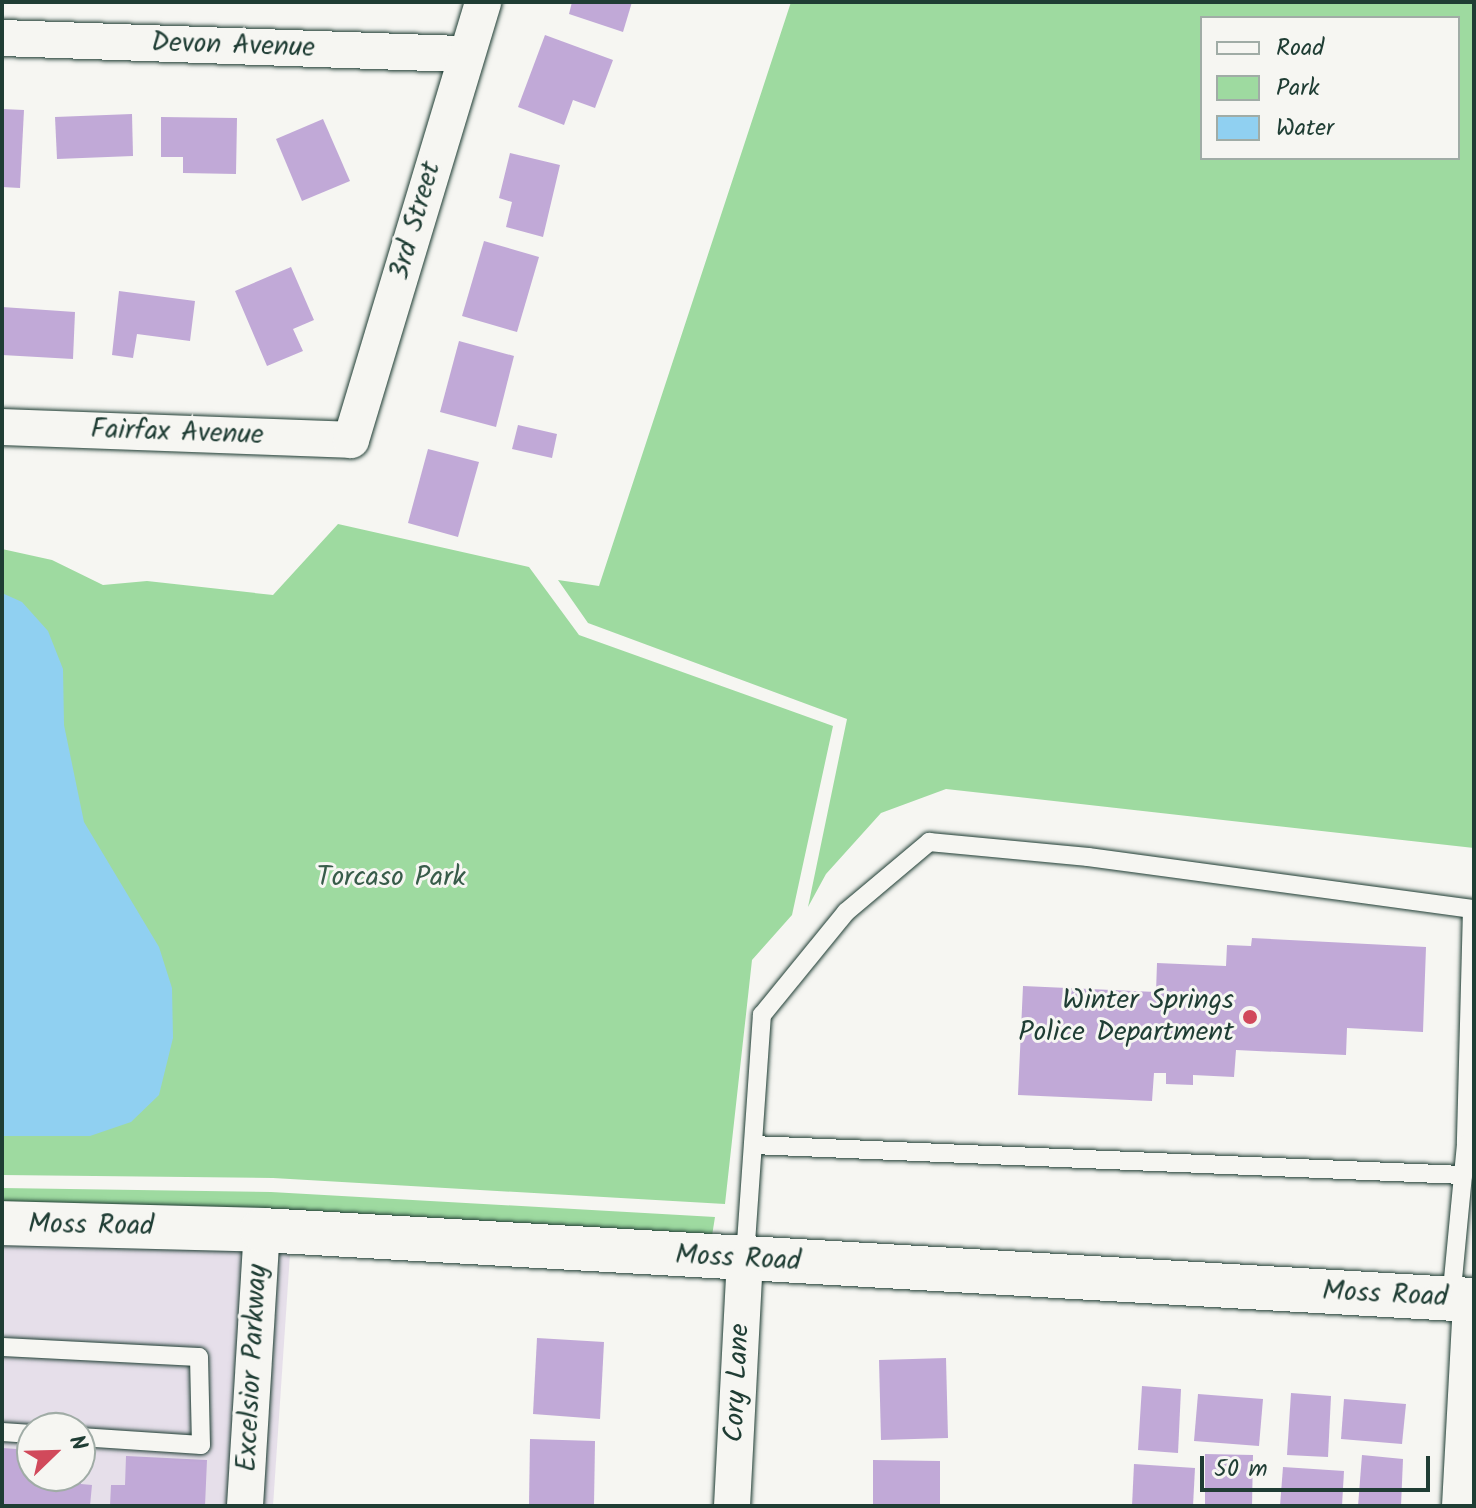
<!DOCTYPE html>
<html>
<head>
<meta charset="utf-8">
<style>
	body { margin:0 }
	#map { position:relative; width:1476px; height:1508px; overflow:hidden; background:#f6f6f2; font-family:Kalam,sans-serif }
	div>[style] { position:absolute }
	.built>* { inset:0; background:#e6dfea }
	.green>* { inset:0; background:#9edaa0 }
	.water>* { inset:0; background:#90d0f1 }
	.building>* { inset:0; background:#c1a9d7 }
	.roads { filter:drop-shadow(0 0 2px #1f3d34) drop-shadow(0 0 2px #1f3d34) }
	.lane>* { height:18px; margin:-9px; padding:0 9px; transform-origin:9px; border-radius:9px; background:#f6f6f2 }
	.street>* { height:36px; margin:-18px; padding:0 18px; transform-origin:18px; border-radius:18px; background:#f6f6f2 }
	.secondary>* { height:44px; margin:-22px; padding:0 22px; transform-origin:22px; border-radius:22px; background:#f6f6f2 }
	.dots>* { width:22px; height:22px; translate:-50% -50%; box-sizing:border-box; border:4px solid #f6f6f2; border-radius:50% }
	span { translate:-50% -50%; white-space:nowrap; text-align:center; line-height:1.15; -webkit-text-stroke:6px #f6f6f2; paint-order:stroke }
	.street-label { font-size:28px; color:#1f3d34 }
	.park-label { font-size:28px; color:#385c4a }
	.poi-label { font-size:28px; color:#1f3d34 }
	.right { translate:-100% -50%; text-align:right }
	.frame { position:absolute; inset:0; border:4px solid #1f3d34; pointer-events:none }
	.legend { position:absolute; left:1200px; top:16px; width:260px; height:144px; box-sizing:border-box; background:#f6f6f2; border:2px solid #a0aca6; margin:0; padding:10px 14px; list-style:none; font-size:24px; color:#1f3d34 }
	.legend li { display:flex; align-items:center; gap:16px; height:40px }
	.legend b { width:40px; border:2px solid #a0aca6 }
	.north { position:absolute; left:16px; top:1412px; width:80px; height:80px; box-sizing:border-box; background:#f6f6f2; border:2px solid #a0aca6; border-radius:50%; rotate:67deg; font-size:22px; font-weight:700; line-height:32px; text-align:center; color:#1f3d34 }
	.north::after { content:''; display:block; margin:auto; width:28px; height:36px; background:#d1495b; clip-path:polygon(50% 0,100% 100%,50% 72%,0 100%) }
	.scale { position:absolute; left:1200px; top:1456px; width:230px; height:36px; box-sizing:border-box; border:4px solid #1f3d34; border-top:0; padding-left:10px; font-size:24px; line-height:28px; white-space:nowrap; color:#1f3d34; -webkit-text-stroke:6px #f6f6f2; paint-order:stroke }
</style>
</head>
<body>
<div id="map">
	<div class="built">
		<div style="clip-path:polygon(evenodd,2px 1239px,243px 1250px,228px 1506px,2px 1506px,2px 1239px,32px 1428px,80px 1428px,80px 1476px,32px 1476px,32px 1428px)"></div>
		<div style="clip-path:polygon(278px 1252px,290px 1254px,273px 1506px,263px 1506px)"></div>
	</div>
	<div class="green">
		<div style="clip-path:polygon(evenodd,791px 2px,1474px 2px,1474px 848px,946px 789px,881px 813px,826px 874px,808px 907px,847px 719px,588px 623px,558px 580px,599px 586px,791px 2px,1202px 18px,1458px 18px,1458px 158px,1202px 158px,1202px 18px)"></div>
		<div style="clip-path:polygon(338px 524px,529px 567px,579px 635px,833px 726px,792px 915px,752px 960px,725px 1204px,273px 1178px,2px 1175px,2px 549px,52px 560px,103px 585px,147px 581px,273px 595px)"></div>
		<div style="clip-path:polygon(2px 1188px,271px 1192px,715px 1217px,711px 1242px,2px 1207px)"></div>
	</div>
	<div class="water">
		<div style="clip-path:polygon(2px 593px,22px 602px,48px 631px,63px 669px,64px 725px,84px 822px,159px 947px,172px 988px,173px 1038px,159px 1095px,131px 1122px,90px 1136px,2px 1136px)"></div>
	</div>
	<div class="building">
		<div style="clip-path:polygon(572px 2px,632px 2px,623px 32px,569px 14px)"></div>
		<div style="clip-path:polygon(545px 35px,613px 60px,595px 108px,573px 100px,564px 125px,518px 107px)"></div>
		<div style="clip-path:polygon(2px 109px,24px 110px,20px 188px,2px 187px)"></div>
		<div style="clip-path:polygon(132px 114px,133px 156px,57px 159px,55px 117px)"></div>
		<div style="clip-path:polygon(161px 117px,237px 118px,236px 174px,183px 173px,183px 157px,161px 157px)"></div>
		<div style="clip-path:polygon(323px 119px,350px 181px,302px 201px,276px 139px)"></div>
		<div style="clip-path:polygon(510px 153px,560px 165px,543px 237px,506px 227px,512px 202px,499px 198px)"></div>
		<div style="clip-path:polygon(484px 241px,539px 257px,517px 332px,462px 316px)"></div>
		<div style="clip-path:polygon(291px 267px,314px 320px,293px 329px,303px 351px,267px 366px,235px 291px)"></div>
		<div style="clip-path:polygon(119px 291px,195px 301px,190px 341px,137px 334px,133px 358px,112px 355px)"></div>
		<div style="clip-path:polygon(2px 307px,75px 312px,73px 359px,2px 355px)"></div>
		<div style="clip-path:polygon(459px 341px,514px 356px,496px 427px,440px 412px)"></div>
		<div style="clip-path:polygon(518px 425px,557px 434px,552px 458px,512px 449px)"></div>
		<div style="clip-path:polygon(428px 449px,479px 462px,458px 537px,408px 523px)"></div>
		<div style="clip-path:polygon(1252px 938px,1426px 947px,1423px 1032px,1347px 1028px,1346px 1055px,1236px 1050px,1234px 1077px,1193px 1075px,1193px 1085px,1166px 1084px,1166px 1073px,1154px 1073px,1152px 1101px,1018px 1095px,1023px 986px,1156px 992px,1157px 963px,1226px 966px,1227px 945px,1251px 946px)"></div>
		<div style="clip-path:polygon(537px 1338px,604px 1342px,600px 1419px,533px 1414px)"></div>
		<div style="clip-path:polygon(946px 1358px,948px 1438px,881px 1440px,879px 1360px)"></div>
		<div style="clip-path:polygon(1142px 1386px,1181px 1389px,1178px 1453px,1138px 1450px)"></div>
		<div style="clip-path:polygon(1291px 1393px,1331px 1396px,1328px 1457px,1287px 1455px)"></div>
		<div style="clip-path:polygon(1198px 1394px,1263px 1399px,1259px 1446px,1194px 1441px)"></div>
		<div style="clip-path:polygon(1344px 1399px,1406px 1404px,1402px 1444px,1341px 1439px)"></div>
		<div style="clip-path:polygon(530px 1439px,595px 1441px,594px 1506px,529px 1506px)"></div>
		<div style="clip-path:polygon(2px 1448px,32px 1450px,32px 1476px,81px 1476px,81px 1484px,92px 1485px,90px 1506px,2px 1506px)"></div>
		<div style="clip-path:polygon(1205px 1454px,1253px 1455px,1252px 1506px,1205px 1506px)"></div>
		<div style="clip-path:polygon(1362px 1455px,1403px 1459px,1401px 1506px,1358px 1506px)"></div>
		<div style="clip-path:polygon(126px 1456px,207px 1460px,205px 1506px,110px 1506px,111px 1485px,125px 1485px)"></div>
		<div style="clip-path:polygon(873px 1460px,940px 1461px,940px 1506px,873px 1506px)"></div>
		<div style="clip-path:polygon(1134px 1464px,1195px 1468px,1193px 1506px,1132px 1506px)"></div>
		<div style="clip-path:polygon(1283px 1467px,1344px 1471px,1342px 1506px,1280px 1506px)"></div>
	</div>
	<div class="roads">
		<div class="lane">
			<div style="left:753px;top:1145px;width:711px;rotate:2.42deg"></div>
			<div style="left:745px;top:1257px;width:243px;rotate:-86deg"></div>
			<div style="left:762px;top:1015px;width:133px;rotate:-50.8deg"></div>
			<div style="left:846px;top:912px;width:109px;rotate:-40.1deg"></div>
			<div style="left:929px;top:842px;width:160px;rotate:5.4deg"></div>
			<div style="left:1088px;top:857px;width:388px;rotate:7.7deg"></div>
			<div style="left:1472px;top:909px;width:235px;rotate:91.5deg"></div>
			<div style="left:1466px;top:1144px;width:156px;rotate:95.5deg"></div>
			<div style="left:2px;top:1347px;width:197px;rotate:2.9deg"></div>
			<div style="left:199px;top:1357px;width:88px;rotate:88.7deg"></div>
			<div style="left:201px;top:1445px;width:121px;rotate:-176.2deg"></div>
			<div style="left:2px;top:1432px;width:30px;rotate:4deg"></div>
		</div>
		<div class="street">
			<div style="left:2px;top:38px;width:462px;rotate:2deg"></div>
			<div style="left:2px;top:427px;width:349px;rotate:2.1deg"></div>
			<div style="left:351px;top:440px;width:457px;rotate:-73.2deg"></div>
			<div style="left:245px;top:1506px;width:277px;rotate:-86.5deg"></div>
			<div style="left:732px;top:1506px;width:246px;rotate:-87deg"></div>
			<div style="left:1460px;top:1506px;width:206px;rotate:-86.9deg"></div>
		</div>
		<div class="secondary">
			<div style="left:2px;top:1223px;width:260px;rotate:1.5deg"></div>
			<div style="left:262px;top:1230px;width:1214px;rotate:3.31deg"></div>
		</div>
	</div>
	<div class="dots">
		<div style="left:1250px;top:1017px;background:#d1495b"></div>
	</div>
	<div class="street-label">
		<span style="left:233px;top:46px;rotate:2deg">Devon Avenue</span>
		<span style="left:416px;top:221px;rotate:-74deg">3rd Street</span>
		<span style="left:177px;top:433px;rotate:2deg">Fairfax Avenue</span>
		<span style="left:91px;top:1226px;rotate:1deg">Moss Road</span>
		<span style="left:738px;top:1259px;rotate:3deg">Moss Road</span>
		<span style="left:1385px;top:1295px;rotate:3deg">Moss Road</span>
		<span style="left:253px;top:1368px;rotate:-87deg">Excelsior Parkway</span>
		<span style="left:738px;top:1383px;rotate:-87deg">Cory Lane</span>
	</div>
	<div class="park-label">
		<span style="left:391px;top:878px">Torcaso Park</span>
	</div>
	<div class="poi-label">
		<span class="right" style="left:1234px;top:1017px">Winter Springs<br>Police Department</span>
	</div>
	<div class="frame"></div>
	<ul class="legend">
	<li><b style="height:10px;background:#f6f6f2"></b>Road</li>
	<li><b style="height:22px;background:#9edaa0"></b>Park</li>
	<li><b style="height:22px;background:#90d0f1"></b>Water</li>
	</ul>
	<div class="north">N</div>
	<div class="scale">50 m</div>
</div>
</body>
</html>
